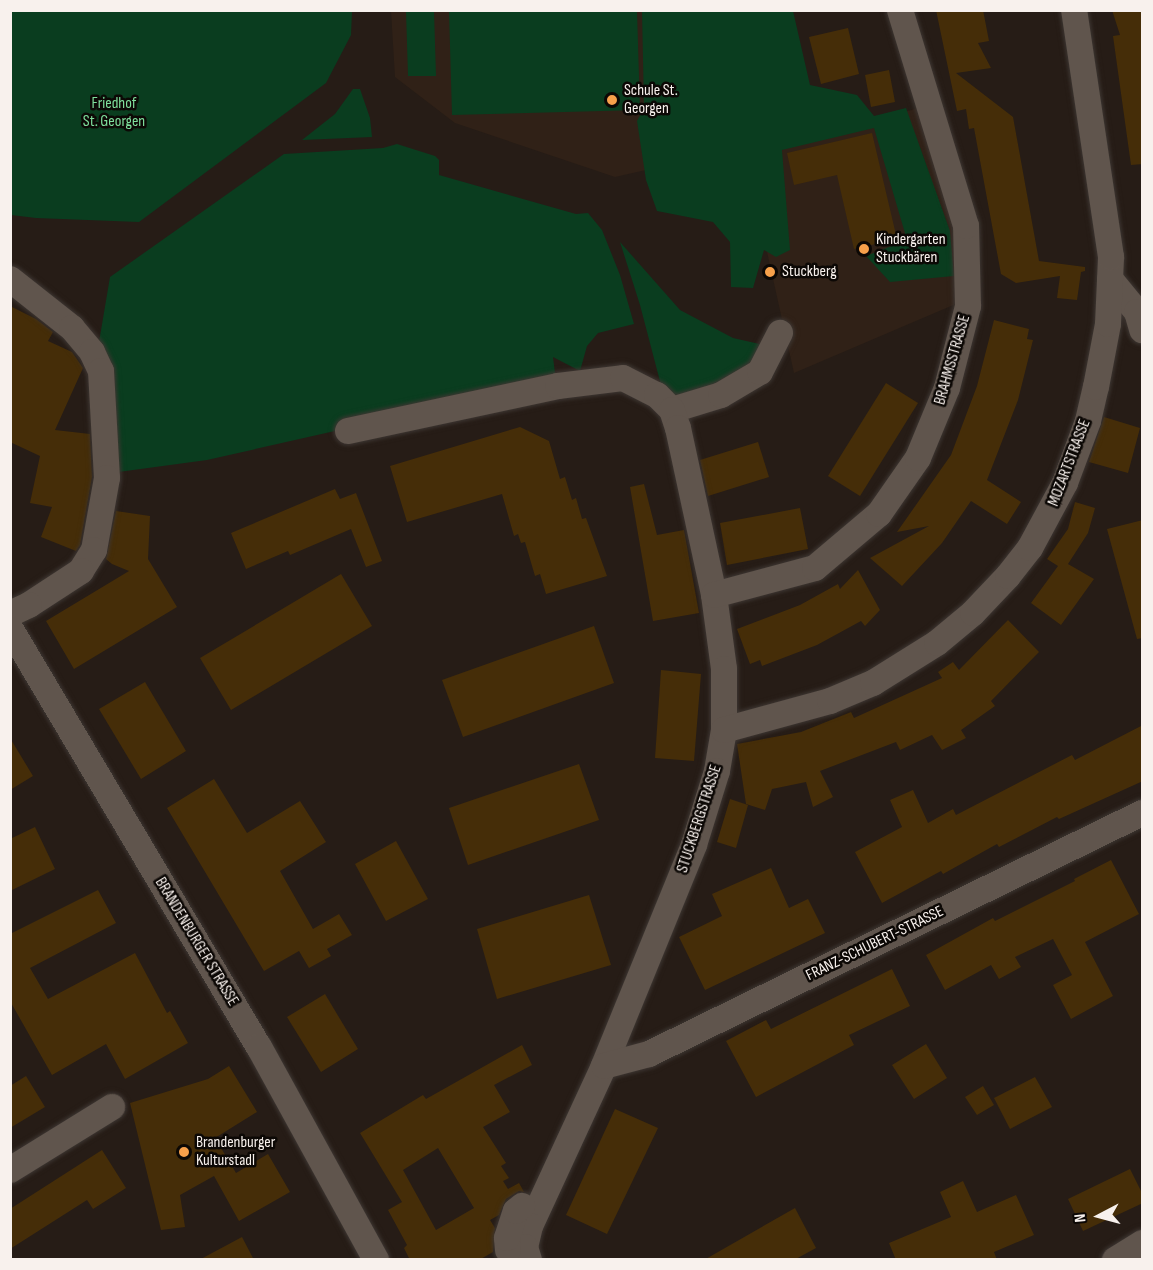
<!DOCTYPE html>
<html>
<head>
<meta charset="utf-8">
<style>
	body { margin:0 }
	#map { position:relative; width:1153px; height:1270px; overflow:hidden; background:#261c16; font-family:"Sofia Sans Condensed",sans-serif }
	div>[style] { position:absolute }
	.built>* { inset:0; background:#302117 }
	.green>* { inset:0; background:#0a3d1f }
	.building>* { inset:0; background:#452d08 }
	.roads { filter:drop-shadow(0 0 2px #3d3632) drop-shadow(0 0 2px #3d3632) }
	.minor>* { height:26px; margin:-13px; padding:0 13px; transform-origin:13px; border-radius:13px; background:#60554d }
	.dots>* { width:16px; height:16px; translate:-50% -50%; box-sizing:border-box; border:3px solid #0c0805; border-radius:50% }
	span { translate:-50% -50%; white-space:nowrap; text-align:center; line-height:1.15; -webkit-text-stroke:5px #0c0805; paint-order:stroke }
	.poi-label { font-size:16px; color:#f8f1ed }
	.left { translate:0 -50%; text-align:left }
	.park-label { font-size:16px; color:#7fe09d }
	.street-label { font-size:16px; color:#f8f1ed }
	.frame { position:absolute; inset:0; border:12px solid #f8f1ed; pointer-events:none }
	.north { position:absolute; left:1069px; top:1186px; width:60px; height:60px; -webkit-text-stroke:4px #0c0805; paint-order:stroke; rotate:264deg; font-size:16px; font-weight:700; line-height:24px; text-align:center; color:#f8f1ed }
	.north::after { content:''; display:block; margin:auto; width:21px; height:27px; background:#f8f1ed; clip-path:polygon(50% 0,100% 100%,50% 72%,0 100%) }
</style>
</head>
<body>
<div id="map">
	<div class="built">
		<div style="clip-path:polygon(391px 11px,783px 11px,805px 134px,615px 177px,455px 123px,395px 77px)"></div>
		<div style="clip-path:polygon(923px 107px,960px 230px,965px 300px,794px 373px,745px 153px)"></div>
	</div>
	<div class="green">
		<div style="clip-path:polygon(11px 10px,352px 11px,351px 35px,326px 83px,139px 222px,36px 218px,11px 215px)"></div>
		<div style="clip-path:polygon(406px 11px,434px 11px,436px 76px,408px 76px)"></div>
		<div style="clip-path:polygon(449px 11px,637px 11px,640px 110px,452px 115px)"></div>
		<div style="clip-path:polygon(642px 11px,793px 11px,810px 85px,857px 95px,874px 116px,906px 108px,950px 231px,954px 276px,890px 282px,866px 256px,907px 240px,874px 128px,782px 150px,790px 250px,776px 257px,764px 250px,753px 288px,731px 287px,730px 242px,713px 222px,657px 211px,646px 180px,637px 121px,644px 108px)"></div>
		<div style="clip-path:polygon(353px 89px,360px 89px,370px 118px,372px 137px,302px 140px,335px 114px)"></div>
		<div style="clip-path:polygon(397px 144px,435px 156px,439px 160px,439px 175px,576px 214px,588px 213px,602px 230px,620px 275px,634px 324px,598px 333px,587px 346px,580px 371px,553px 357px,556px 381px,207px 460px,111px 473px,98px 348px,110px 277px,284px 154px,383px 148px)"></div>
		<div style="clip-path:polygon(620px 242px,680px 310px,733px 338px,769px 346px,758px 369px,678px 403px,662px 389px,640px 305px)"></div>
	</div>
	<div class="building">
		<div style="clip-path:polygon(936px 10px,983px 10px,989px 41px,978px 43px,991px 68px,956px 73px,1013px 117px,1039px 261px,1085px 267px,1085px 271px,1081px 272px,1077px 300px,1057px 298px,1060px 276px,1016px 283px,1001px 274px,974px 128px,969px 129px,966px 109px,957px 111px)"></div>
		<div style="clip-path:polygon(1112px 10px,1143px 10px,1143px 164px,1131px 165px,1113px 36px,1120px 35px)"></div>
		<div style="clip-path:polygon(848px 28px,859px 74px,821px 84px,809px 37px)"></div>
		<div style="clip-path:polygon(889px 70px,895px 102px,871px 107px,865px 75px)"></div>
		<div style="clip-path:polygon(872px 133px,897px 239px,854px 249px,837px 175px,794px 185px,787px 153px)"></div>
		<div style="clip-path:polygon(10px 306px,36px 319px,53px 332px,48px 341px,72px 352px,83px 368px,55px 430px,90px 434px,92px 477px,80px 545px,76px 551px,41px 537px,52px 507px,30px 503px,40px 456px,10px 442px)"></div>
		<div style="clip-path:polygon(994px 320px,1029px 329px,1027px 339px,1033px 340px,1018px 400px,987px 480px,1021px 502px,1007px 524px,971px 501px,942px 543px,902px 586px,870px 558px,929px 526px,897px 532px,951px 455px,977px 386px)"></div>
		<div style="clip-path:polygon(886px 383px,918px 403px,860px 496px,828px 476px)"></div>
		<div style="clip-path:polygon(1104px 417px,1140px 428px,1128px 473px,1089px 462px)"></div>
		<div style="clip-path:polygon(520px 427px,549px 441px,560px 479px,565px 477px,572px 500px,576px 498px,582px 519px,586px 518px,607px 576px,546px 594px,540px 574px,535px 576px,525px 542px,521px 543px,518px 534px,514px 536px,502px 494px,407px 522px,390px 466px)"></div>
		<div style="clip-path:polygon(758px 442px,769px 477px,708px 496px,700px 460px)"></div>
		<div style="clip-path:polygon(644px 484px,657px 535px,684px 530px,699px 613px,653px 621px,630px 487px)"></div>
		<div style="clip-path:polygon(335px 489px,340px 499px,356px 493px,382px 561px,366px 567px,351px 529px,290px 555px,288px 551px,246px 569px,231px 533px)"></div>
		<div style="clip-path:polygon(1075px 502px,1095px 508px,1088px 533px,1068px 564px,1094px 579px,1061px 625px,1031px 603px,1058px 566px,1047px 559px,1068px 529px)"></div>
		<div style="clip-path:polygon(800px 508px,808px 549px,727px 565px,720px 523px)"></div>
		<div style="clip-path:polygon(116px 511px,150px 516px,148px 559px,177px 607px,74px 669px,46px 621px,129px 571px,112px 564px,106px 559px)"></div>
		<div style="clip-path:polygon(1143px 520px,1143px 638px,1137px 639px,1107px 529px)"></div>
		<div style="clip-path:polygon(858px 570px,880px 610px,865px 626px,861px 621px,817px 645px,762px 666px,760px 660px,750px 664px,737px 629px,800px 605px,838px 584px,840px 589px)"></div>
		<div style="clip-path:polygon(341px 574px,372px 626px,231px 710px,200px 658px)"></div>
		<div style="clip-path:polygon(1008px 620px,1039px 652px,991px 701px,995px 706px,961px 730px,966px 738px,942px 750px,932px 735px,900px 750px,896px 742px,820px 771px,833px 797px,813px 807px,806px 782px,772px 789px,765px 810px,746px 804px,737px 744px,801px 732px,851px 712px,854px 718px,942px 678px,938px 672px,953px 662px,959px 670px)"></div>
		<div style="clip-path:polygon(594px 626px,614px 683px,463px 737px,442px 680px)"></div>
		<div style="clip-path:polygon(661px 670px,701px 674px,694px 761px,655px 758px)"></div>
		<div style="clip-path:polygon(145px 682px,186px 751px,141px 779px,99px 709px)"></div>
		<div style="clip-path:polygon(1143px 725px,1143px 781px,1059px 819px,1057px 817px,999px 847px,997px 844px,943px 874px,941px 871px,882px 903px,855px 852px,902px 827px,890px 800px,913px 790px,928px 823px,953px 809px,956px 815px,1072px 755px,1075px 760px)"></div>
		<div style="clip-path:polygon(10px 738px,33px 776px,10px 790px)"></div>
		<div style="clip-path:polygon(579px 764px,599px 820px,468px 865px,449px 808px)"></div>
		<div style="clip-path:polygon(214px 779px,247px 833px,300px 801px,326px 842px,280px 871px,313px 929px,339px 914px,352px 935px,327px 949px,331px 956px,309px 968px,299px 951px,264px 971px,167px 808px)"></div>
		<div style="clip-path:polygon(730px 799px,748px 805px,736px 848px,717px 842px)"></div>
		<div style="clip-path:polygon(35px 827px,55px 869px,10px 891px,10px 839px)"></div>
		<div style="clip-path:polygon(396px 841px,428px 899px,386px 921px,355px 864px)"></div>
		<div style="clip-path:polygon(1111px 860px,1139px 914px,1085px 942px,1113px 996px,1071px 1019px,1053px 985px,1072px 975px,1053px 939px,1015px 957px,1021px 967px,999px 979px,991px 965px,945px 990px,926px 955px,993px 918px,995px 921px,1075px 881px,1074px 879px)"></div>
		<div style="clip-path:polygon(771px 868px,789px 908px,808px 899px,825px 933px,705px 990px,679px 937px,722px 916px,712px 894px)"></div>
		<div style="clip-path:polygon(98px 890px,116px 923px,30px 968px,48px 999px,135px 953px,167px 1013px,170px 1011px,188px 1043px,125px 1079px,106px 1044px,52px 1075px,10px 1001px,10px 934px)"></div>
		<div style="clip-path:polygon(589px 895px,611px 965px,497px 999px,477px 929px)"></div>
		<div style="clip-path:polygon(892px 969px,910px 1006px,849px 1035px,854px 1045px,756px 1097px,726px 1041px,766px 1020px,771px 1029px)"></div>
		<div style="clip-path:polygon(325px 994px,358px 1049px,321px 1072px,287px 1017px)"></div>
		<div style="clip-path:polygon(926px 1044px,947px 1078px,914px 1099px,892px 1065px)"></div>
		<div style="clip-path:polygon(evenodd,522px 1045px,532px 1065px,494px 1085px,510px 1112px,483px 1127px,506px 1163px,501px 1166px,509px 1178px,503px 1181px,508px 1189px,519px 1183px,524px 1192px,519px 1191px,506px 1199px,499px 1215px,490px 1220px,495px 1228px,493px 1252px,479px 1260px,410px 1260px,404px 1248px,407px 1245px,388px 1210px,402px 1202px,360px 1133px,423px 1095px,426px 1099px,522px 1045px,438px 1148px,474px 1208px,436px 1230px,403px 1170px,438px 1148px)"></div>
		<div style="clip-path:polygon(229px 1066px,257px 1112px,215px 1138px,236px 1173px,268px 1154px,290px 1192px,239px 1221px,214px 1176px,180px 1195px,185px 1227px,161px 1230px,130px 1103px,208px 1079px)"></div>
		<div style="clip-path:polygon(26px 1076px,45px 1107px,10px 1128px,10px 1086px)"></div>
		<div style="clip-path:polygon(1035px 1077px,1052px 1107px,1010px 1129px,994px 1098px)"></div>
		<div style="clip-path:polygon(983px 1086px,994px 1105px,977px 1115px,965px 1097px)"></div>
		<div style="clip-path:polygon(615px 1109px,658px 1128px,607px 1234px,566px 1215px)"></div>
		<div style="clip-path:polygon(102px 1150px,126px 1188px,93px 1209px,87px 1200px,10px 1249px,10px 1209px)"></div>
		<div style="clip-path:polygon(1130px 1169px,1143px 1195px,1143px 1203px,1083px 1231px,1068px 1199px)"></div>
		<div style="clip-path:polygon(963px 1181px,977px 1212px,1016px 1195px,1034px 1235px,994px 1252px,997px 1260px,896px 1260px,889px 1243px,951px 1217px,940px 1192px)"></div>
		<div style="clip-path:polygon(795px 1208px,816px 1248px,794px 1260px,704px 1260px)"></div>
		<div style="clip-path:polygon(242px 1237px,254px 1260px,199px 1260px)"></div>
	</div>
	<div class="roads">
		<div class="minor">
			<div style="left:10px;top:279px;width:79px;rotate:38.3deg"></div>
			<div style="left:72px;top:328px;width:31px;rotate:50deg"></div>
			<div style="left:92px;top:352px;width:21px;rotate:65deg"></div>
			<div style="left:101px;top:371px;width:107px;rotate:86.8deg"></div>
			<div style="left:107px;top:478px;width:73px;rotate:100.2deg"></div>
			<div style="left:94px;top:550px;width:25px;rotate:122deg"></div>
			<div style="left:81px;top:571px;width:62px;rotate:146.8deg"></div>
			<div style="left:29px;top:605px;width:21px;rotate:155deg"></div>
			<div style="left:1110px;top:279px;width:43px;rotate:50.7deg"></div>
			<div style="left:1137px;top:312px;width:19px;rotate:74deg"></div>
			<div style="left:672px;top:410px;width:51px;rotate:-17deg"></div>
			<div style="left:721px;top:395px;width:45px;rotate:-30.5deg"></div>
			<div style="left:760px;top:372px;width:44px;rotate:-62.9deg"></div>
			<div style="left:348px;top:431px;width:215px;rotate:-12.1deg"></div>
			<div style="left:558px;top:386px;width:65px;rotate:-7deg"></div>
			<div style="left:623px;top:378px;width:38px;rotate:27deg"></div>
			<div style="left:657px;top:395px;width:21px;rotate:45deg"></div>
			<div style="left:672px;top:410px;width:19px;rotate:72deg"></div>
			<div style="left:678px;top:428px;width:171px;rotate:77.8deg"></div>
			<div style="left:714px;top:595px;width:75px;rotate:82.3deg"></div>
			<div style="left:724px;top:669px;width:61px;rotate:90deg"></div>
			<div style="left:724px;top:730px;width:42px;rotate:99.7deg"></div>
			<div style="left:717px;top:771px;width:77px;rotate:107.3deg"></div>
			<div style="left:694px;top:845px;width:239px;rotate:112.2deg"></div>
			<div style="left:604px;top:1066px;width:176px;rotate:114.8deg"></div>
			<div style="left:530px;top:1226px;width:22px;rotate:103deg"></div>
			<div style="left:525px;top:1247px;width:14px;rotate:73deg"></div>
			<div style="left:714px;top:595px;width:105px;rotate:-15deg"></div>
			<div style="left:815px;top:568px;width:84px;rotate:-40.2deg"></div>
			<div style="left:879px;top:514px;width:68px;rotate:-55.1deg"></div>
			<div style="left:918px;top:458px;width:76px;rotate:-67.5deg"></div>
			<div style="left:947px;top:388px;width:85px;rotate:-75.6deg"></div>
			<div style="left:968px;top:306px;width:80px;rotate:-91.4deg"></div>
			<div style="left:966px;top:226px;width:226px;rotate:-107deg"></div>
			<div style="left:10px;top:628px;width:487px;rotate:59.3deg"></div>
			<div style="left:259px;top:1047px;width:243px;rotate:61.2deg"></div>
			<div style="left:724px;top:730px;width:110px;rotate:-15.3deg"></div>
			<div style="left:830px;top:701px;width:47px;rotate:-22.7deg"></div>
			<div style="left:873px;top:683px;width:75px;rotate:-32deg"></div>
			<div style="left:937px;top:643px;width:47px;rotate:-39.8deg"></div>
			<div style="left:973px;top:613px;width:51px;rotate:-46.6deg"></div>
			<div style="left:1008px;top:576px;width:36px;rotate:-52deg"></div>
			<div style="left:1030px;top:548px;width:74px;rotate:-61.7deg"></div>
			<div style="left:1065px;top:483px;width:66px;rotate:-69.6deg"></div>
			<div style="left:1088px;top:421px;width:35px;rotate:-77deg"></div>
			<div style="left:1096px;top:387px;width:64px;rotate:-79.2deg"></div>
			<div style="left:1108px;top:324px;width:67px;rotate:-87.4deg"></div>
			<div style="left:1111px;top:257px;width:250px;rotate:-98.5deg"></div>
			<div style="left:604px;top:1066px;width:47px;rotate:-14.9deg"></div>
			<div style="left:649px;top:1054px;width:549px;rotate:-26.05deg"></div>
			<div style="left:10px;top:1170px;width:120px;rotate:-31.7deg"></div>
			<div style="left:508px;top:1250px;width:12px;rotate:-95deg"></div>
			<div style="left:507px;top:1238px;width:28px;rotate:-72deg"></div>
			<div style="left:516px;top:1211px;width:8px;rotate:-40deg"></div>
			<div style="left:1115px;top:1260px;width:32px;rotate:-32deg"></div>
		</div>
	</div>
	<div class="dots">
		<div style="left:612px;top:100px;background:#f8a14b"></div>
		<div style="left:864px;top:249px;background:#f8a14b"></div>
		<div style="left:770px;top:272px;background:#f8a14b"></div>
		<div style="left:184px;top:1152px;background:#f8a14b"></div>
	</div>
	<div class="poi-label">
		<span class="left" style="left:624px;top:100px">Schule St.<br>Georgen</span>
		<span class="left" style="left:876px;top:249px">Kindergarten<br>Stuckbären</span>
		<span class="left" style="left:782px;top:272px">Stuckberg</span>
		<span class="left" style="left:196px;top:1152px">Brandenburger<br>Kulturstadl</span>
	</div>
	<div class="park-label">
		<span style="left:114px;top:113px">Friedhof<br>St. Georgen</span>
	</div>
	<div class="street-label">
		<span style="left:953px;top:360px;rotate:-74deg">BRAHMSSTRASSE</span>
		<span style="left:1070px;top:463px;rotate:-69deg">MOZARTSTRASSE</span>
		<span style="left:700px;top:819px;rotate:-72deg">STUCKBERGSTRASSE</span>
		<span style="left:196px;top:942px;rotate:59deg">BRANDENBURGER STRASSE</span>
		<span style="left:875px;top:944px;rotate:-26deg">FRANZ-SCHUBERT-STRASSE</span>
	</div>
	<div class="frame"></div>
	<div class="north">N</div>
</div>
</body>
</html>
